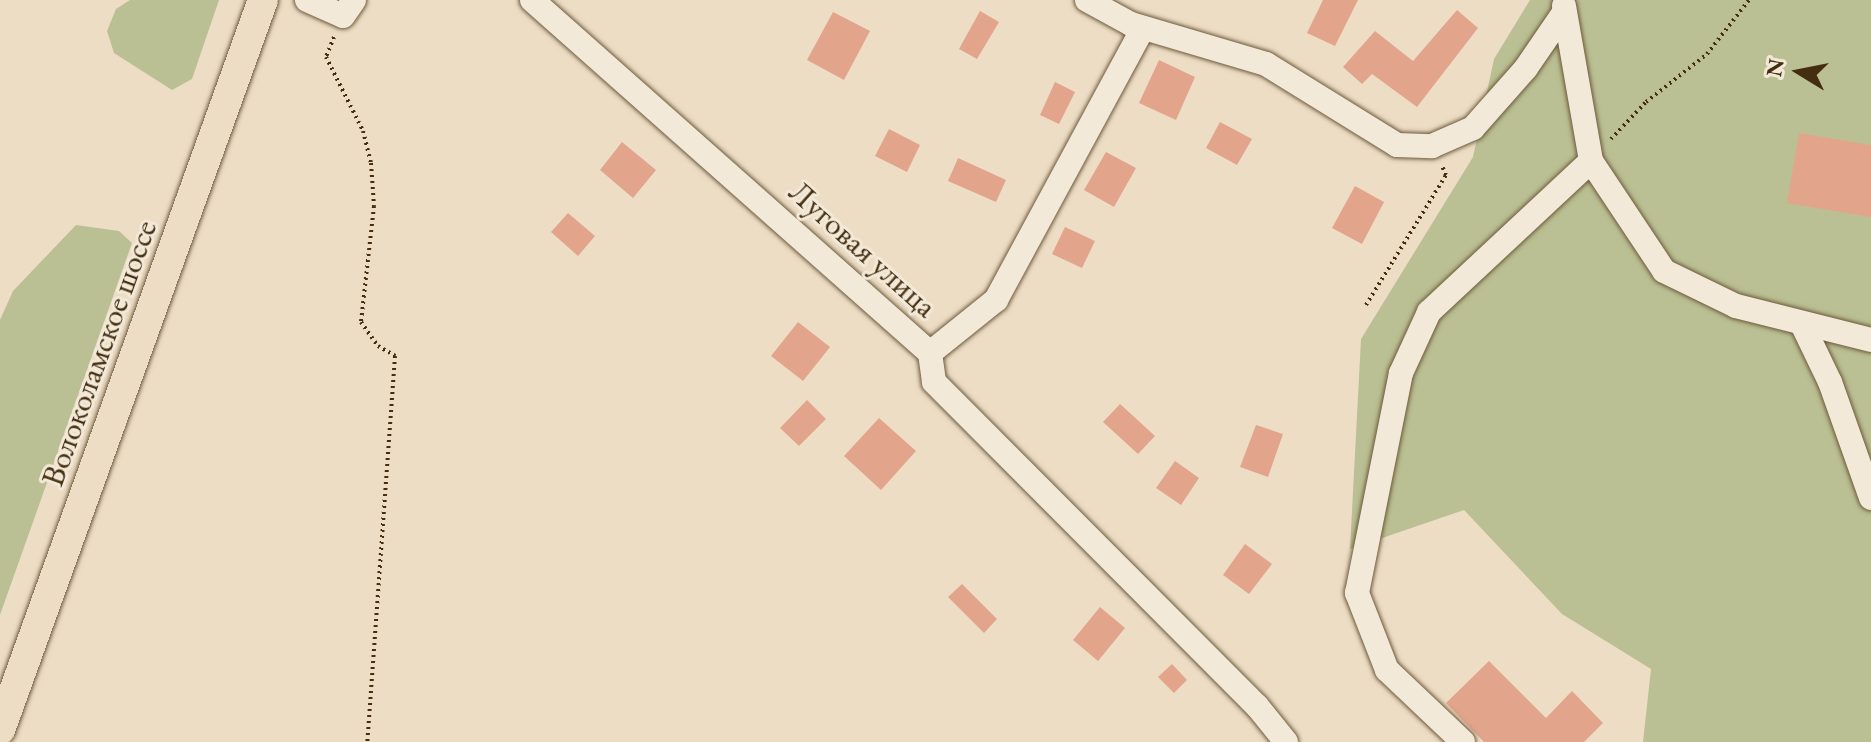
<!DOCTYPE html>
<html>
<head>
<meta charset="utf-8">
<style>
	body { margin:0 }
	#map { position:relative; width:1871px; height:742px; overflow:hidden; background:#edddc5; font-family:"EB Garamond",serif }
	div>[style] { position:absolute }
	.green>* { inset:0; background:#bac093 }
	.building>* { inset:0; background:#e2a58c }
	.path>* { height:4px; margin-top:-2px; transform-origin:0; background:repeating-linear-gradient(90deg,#442e0f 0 2px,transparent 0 6px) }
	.roads { filter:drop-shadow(0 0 2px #6e5a3c) drop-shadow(0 0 2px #6e5a3c) }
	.minor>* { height:24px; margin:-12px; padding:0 12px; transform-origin:12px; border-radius:12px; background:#f3e9d9 }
	.major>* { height:30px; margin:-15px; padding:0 15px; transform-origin:15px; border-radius:15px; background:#edddc5 }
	span { translate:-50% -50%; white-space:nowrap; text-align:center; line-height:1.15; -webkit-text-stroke:6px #f3e9d9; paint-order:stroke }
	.street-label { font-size:32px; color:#442e0f }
	.north { position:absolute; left:1759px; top:32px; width:80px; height:80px; -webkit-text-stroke:6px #f3e9d9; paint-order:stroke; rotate:280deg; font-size:22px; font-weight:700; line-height:32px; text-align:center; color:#442e0f }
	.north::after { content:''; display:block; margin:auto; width:28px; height:36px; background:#442e0f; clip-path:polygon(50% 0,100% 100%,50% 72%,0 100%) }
</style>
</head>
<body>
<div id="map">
	<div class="green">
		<div style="clip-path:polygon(130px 0,219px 0,192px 79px,172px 90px,114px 53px,107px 31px,116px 9px)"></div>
		<div style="clip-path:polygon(1530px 0,1871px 0,1871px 742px,1643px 742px,1651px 669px,1562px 614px,1464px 510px,1350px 549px,1361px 339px,1473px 157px,1494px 59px)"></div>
		<div style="clip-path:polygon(76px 225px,119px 231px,132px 243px,0 615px,0 320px,13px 291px)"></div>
	</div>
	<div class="building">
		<div style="clip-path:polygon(1323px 0,1358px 0,1335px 46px,1307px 33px)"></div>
		<div style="clip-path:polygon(1457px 10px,1478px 28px,1417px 107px,1372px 74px,1362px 84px,1343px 67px,1375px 31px,1413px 61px)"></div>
		<div style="clip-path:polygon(980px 11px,999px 22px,977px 59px,959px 49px)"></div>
		<div style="clip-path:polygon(833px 12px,870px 31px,844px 80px,807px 60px)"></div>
		<div style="clip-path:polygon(1159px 60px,1195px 77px,1176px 120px,1139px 103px)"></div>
		<div style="clip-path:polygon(1055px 82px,1075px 92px,1059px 124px,1040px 115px)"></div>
		<div style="clip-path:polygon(1220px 122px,1252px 139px,1237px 165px,1206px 148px)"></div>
		<div style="clip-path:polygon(889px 129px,920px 145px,907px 172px,875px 156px)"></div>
		<div style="clip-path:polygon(1799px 133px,1871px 145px,1871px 217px,1787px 203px)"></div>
		<div style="clip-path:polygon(622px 142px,656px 170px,633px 198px,600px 170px)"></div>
		<div style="clip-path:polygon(1106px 152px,1136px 168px,1114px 207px,1084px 190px)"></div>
		<div style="clip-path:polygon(958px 158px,1006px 180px,996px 202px,948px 181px)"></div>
		<div style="clip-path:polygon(1355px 186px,1384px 202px,1362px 244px,1332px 228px)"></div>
		<div style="clip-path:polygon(568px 213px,595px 236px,578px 256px,551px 232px)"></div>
		<div style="clip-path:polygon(1065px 227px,1095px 241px,1082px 268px,1052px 254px)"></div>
		<div style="clip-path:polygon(798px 322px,830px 347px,803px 381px,771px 356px)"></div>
		<div style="clip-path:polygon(807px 400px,826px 419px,799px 446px,780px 428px)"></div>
		<div style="clip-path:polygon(1120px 404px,1155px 436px,1138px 454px,1103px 422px)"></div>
		<div style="clip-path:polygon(879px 418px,916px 451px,881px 490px,844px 456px)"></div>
		<div style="clip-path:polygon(1256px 425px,1283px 434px,1268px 477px,1240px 467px)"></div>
		<div style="clip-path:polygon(1175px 461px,1199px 478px,1181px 505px,1156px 488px)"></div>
		<div style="clip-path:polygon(1245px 544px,1272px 564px,1249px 594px,1223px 575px)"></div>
		<div style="clip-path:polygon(962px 584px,997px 619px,984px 633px,948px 597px)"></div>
		<div style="clip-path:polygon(1100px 607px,1125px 628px,1098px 661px,1073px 640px)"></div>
		<div style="clip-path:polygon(1489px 661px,1546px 718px,1572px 691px,1603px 723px,1584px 742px,1484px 742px,1446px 703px)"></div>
		<div style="clip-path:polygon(1172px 664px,1187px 680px,1174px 693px,1158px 677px)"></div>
	</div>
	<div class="path">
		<div style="left:334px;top:37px;width:22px;rotate:112deg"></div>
		<div style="left:326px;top:57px;width:83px;rotate:63.4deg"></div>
		<div style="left:363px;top:131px;width:33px;rotate:76deg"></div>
		<div style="left:371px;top:163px;width:43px;rotate:86deg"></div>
		<div style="left:374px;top:206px;width:117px;rotate:96.4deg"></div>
		<div style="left:361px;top:322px;width:29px;rotate:55deg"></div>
		<div style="left:378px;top:346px;width:20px;rotate:30deg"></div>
		<div style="left:395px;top:356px;width:387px;rotate:94.1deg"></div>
		<div style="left:1611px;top:139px;width:51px;rotate:-46.6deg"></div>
		<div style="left:1646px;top:102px;width:78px;rotate:-38.2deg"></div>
		<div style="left:1707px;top:54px;width:68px;rotate:-52.1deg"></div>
		<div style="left:1366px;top:305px;width:153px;rotate:-58.4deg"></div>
		<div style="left:1446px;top:175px;width:10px;rotate:-114deg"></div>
	</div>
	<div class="roads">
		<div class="minor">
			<div style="left:307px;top:0;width:39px;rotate:24deg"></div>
			<div style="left:343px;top:16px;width:19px;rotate:-55deg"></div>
			<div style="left:532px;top:0;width:532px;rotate:41.57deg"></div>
			<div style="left:930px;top:353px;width:29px;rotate:82deg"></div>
			<div style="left:934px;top:382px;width:457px;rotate:45.1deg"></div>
			<div style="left:1257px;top:706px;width:46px;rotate:51.1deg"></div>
			<div style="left:1087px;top:0;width:50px;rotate:28.6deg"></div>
			<div style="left:1131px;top:24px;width:141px;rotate:16.5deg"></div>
			<div style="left:1266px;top:64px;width:154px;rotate:31.7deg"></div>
			<div style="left:1397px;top:145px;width:35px;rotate:2deg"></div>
			<div style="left:1432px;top:146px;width:45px;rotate:-23.7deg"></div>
			<div style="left:1473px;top:128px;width:80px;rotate:-48.5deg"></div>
			<div style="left:1526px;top:68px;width:65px;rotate:-55.6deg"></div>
			<div style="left:1564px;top:6px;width:157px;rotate:80.1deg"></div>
			<div style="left:1591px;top:161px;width:132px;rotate:56.4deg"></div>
			<div style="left:1664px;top:271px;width:80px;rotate:25.9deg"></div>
			<div style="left:1736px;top:306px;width:139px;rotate:14.1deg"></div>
			<div style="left:1803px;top:326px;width:62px;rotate:64.3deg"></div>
			<div style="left:1830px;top:382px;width:123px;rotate:70.5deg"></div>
			<div style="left:930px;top:353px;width:85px;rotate:-38.8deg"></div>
			<div style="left:996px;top:300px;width:309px;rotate:-61.6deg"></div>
			<div style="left:1463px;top:742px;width:105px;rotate:-136.5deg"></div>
			<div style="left:1387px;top:670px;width:83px;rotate:-111.3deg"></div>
			<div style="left:1357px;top:593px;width:224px;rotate:-78.7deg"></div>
			<div style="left:1401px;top:373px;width:67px;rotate:-65.3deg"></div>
			<div style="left:1429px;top:312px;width:221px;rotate:-43deg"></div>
		</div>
		<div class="major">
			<div style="left:0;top:730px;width:776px;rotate:-70.19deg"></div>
		</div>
	</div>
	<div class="street-label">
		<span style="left:863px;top:249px;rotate:42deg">Луговая улица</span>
		<span style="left:99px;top:353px;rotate:-70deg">Волоколамское шоссе</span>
	</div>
	<div class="north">N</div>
</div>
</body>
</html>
